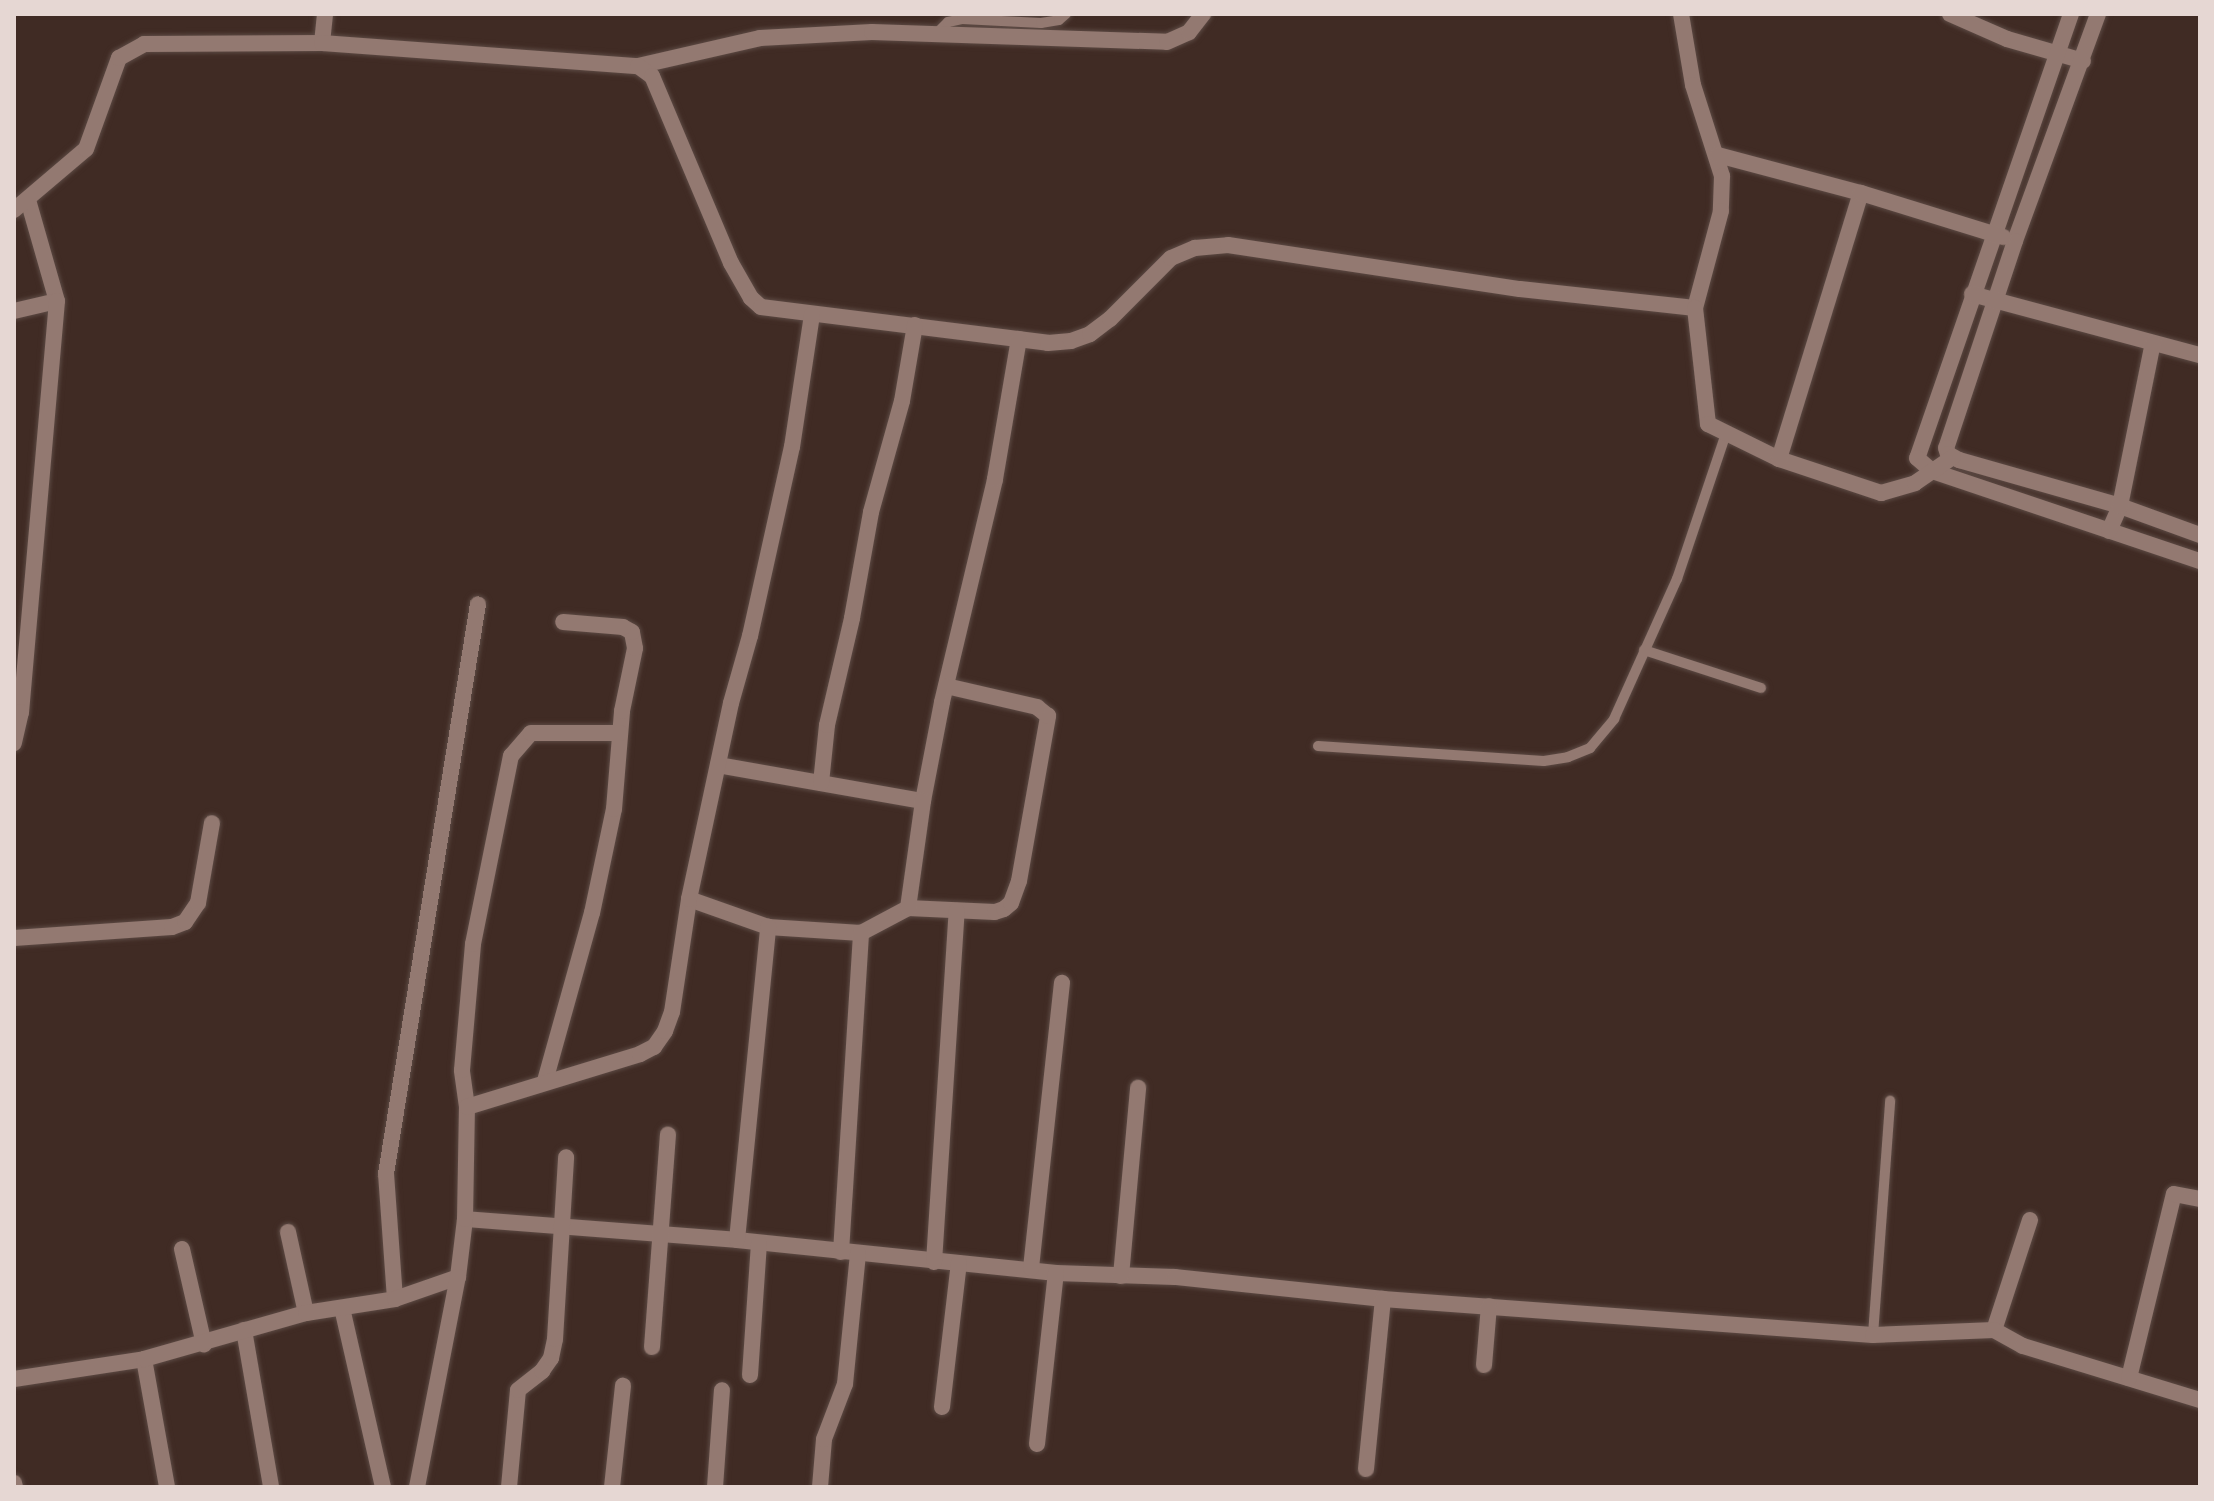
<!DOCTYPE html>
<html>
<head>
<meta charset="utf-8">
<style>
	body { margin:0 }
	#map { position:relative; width:2214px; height:1501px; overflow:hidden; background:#402b24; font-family:Inter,sans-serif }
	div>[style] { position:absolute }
	.roads { filter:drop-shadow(0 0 2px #5c4a44) drop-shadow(0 0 2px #5c4a44) }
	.service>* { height:10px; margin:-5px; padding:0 5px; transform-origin:5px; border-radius:5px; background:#937971 }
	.minor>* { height:16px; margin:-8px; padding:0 8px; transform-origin:8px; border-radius:8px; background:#937971 }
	span { translate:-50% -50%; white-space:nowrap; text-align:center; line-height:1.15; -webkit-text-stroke:6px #402b24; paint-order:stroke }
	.frame { position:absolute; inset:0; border:16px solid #e6d7d3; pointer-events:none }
</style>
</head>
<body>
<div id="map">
	<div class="roads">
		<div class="service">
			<div style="left:935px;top:35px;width:18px;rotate:-45deg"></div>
			<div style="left:948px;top:22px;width:14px;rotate:-12deg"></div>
			<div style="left:962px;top:19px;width:79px;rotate:2.9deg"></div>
			<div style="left:1041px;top:23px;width:18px;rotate:-9deg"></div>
			<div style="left:1059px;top:20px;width:9px;rotate:-41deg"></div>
			<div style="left:1644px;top:650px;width:123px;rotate:18deg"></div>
			<div style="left:1318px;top:746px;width:226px;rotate:3.8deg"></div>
			<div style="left:1544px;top:761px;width:24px;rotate:-9deg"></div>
			<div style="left:1568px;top:757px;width:24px;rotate:-22deg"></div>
			<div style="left:1590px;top:748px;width:38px;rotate:-50deg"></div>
			<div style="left:1614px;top:719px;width:154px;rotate:-65.8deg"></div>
			<div style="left:1677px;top:579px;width:154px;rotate:-71.4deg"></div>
			<div style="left:1873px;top:1335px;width:235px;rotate:-85.8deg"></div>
		</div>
		<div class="minor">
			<div style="left:1681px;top:14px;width:72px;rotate:80.4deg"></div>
			<div style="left:1693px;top:85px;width:96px;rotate:72.3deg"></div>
			<div style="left:1722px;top:176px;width:35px;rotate:92deg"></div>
			<div style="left:1721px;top:211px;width:100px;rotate:105deg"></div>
			<div style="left:1950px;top:14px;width:62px;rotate:23.7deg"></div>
			<div style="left:2007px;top:39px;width:79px;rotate:16.1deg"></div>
			<div style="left:2071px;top:14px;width:470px;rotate:109.1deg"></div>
			<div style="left:1917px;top:458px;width:20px;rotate:41deg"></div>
			<div style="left:1932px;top:471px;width:283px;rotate:18.6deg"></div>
			<div style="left:2098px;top:14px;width:242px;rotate:110.1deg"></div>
			<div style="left:2015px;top:241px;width:218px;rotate:108.4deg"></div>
			<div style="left:1946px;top:448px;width:6px;rotate:72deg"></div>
			<div style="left:1948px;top:454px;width:13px;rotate:29deg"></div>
			<div style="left:1959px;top:460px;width:167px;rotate:15.9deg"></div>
			<div style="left:2120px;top:506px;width:85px;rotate:19.9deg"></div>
			<div style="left:322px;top:43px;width:29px;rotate:-84deg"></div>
			<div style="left:638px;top:66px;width:125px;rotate:-12.9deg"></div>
			<div style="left:760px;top:38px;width:112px;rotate:-3.1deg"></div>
			<div style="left:872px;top:32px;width:295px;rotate:1.9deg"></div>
			<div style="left:1167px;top:42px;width:24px;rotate:-24deg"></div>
			<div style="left:1189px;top:32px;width:23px;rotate:-52deg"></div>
			<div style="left:1718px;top:155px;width:148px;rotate:14.9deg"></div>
			<div style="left:28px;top:200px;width:105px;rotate:74deg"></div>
			<div style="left:14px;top:210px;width:94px;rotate:-40.3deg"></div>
			<div style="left:86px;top:149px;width:97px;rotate:-70.1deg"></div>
			<div style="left:119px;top:58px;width:29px;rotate:-29deg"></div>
			<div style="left:144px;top:44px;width:178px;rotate:-0.3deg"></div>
			<div style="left:322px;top:43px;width:317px;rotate:4.2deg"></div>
			<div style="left:638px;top:66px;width:17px;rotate:36deg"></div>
			<div style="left:652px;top:76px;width:203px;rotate:67.1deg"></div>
			<div style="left:731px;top:263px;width:40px;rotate:60.3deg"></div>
			<div style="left:751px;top:298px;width:13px;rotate:42deg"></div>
			<div style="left:761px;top:307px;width:289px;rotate:7.1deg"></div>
			<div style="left:1048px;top:343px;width:23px;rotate:-5deg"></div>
			<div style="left:1071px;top:341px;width:20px;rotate:-20deg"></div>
			<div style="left:1090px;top:334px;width:25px;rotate:-37deg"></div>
			<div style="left:1110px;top:319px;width:86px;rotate:-45deg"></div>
			<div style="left:1171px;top:258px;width:26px;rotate:-23deg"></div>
			<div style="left:1195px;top:248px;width:33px;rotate:-5deg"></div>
			<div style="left:1228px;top:245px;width:295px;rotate:8.6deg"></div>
			<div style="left:1520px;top:289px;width:176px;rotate:6.2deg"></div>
			<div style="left:1695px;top:308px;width:117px;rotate:83.6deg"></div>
			<div style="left:1708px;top:424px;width:79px;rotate:26.2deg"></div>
			<div style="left:1779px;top:459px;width:108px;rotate:18.4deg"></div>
			<div style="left:1881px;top:493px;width:35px;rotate:-16deg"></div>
			<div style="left:1915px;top:483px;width:46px;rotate:-34.4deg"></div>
			<div style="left:1972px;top:294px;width:236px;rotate:15deg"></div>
			<div style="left:14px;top:311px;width:44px;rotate:-13.1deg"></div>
			<div style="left:57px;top:301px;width:413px;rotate:95deg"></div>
			<div style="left:21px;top:712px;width:32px;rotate:103deg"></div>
			<div style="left:1779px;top:459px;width:278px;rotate:-72.9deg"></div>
			<div style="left:1861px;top:193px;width:149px;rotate:17.2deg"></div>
			<div style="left:2109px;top:531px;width:27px;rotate:-66deg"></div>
			<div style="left:2120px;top:506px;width:166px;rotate:-78.6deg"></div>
			<div style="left:718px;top:765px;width:208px;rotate:10deg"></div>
			<div style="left:923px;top:801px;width:101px;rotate:-79.1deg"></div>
			<div style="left:942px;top:702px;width:229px;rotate:-76.6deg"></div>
			<div style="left:995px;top:479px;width:142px;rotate:-80.3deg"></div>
			<div style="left:821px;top:783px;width:58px;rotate:-84.1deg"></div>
			<div style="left:827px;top:725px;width:110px;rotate:-76.8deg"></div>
			<div style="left:852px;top:618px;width:108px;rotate:-79.8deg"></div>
			<div style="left:871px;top:512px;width:115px;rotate:-74.4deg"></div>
			<div style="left:902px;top:401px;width:77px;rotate:-80.3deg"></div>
			<div style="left:689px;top:899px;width:84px;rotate:19.5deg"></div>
			<div style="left:768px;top:927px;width:93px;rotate:3.7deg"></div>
			<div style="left:861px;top:933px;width:53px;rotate:-28deg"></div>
			<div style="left:908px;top:908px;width:87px;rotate:2.6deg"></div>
			<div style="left:995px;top:912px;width:9px;rotate:-18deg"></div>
			<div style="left:1004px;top:909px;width:9px;rotate:-41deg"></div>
			<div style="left:1011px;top:903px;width:23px;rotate:-70deg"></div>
			<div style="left:1019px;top:881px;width:168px;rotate:-80deg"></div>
			<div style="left:1048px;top:716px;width:14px;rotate:-141deg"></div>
			<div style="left:1037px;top:707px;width:93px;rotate:-167deg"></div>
			<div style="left:908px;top:908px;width:108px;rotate:-82deg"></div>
			<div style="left:14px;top:938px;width:158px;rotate:-4deg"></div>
			<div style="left:172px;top:927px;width:14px;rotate:-21deg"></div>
			<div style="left:185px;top:922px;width:23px;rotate:-56deg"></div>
			<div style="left:198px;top:903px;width:81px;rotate:-80.1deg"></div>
			<div style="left:545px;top:1081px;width:174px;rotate:-74.4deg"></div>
			<div style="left:592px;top:913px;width:106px;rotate:-78.1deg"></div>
			<div style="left:614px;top:809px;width:98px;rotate:-85.3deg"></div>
			<div style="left:622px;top:711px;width:64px;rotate:-78.3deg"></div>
			<div style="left:635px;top:648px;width:16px;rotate:-101deg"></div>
			<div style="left:632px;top:632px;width:10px;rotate:-151deg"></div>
			<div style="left:623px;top:627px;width:60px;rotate:-175.2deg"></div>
			<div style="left:467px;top:1107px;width:37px;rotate:-98deg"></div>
			<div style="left:462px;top:1070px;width:126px;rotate:-85deg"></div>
			<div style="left:473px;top:944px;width:192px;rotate:-78.6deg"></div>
			<div style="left:511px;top:756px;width:30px;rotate:-49deg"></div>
			<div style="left:531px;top:733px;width:89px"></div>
			<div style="left:465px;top:1219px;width:273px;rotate:4.4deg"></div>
			<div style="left:737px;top:1240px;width:321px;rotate:5.9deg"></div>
			<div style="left:1056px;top:1273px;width:119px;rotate:1.9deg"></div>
			<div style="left:1175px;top:1277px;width:209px;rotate:6deg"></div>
			<div style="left:1383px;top:1299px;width:491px;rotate:4.2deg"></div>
			<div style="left:1873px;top:1335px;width:121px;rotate:-2.4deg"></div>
			<div style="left:2030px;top:1220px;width:116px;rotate:108.1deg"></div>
			<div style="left:1994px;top:1330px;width:33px;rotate:29deg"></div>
			<div style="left:2023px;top:1346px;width:185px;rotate:17deg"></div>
			<div style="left:288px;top:1232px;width:83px;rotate:77.5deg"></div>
			<div style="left:737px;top:1240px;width:315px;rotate:-84.3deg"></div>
			<div style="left:182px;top:1249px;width:98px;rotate:77deg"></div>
			<div style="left:841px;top:1252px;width:320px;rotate:-86.4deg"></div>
			<div style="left:934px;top:1262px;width:352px;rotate:-86.3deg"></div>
			<div style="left:1031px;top:1268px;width:287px;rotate:-83.8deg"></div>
			<div style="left:1121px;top:1276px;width:189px;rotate:-84.8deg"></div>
			<div style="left:395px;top:1299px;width:125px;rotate:-94.1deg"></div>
			<div style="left:386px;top:1174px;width:577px;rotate:-80.83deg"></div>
			<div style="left:342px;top:1308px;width:184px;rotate:77.1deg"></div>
			<div style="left:244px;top:1330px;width:159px;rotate:80.2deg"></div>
			<div style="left:652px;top:1347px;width:213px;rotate:-85.7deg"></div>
			<div style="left:144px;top:1359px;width:130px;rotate:79.8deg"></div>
			<div style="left:1484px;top:1365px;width:59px;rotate:-85.2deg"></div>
			<div style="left:750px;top:1375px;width:132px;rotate:-86.1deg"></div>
			<div style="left:2129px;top:1378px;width:189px;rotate:-76.3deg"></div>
			<div style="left:2174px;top:1194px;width:26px;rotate:11deg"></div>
			<div style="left:14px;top:1379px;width:132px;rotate:-8.7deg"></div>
			<div style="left:144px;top:1359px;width:168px;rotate:-15.9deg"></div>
			<div style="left:306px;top:1313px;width:90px;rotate:-8.9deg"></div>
			<div style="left:395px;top:1299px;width:67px;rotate:-19.2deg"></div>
			<div style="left:458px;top:1277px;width:58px;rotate:-83.1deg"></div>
			<div style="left:465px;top:1219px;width:112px;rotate:-89deg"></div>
			<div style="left:467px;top:1107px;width:181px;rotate:-17deg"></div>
			<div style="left:640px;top:1054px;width:16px;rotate:-27deg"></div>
			<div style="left:654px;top:1047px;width:19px;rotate:-55deg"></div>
			<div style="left:665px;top:1031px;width:20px;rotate:-70deg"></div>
			<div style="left:672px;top:1012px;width:114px;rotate:-81.4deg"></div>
			<div style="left:689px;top:899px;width:200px;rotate:-77.9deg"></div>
			<div style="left:731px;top:703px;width:70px;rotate:-74.2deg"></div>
			<div style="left:750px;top:636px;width:194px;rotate:-77.5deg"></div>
			<div style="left:792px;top:447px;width:134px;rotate:-81.4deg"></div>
			<div style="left:942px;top:1407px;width:145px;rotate:-83.3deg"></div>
			<div style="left:1037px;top:1444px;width:172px;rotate:-83.7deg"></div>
			<div style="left:1366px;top:1469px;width:171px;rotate:-84.3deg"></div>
			<div style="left:14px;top:1483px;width:4px;rotate:76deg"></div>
			<div style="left:417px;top:1487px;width:214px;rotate:-79deg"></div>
			<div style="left:509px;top:1487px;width:97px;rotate:-84.7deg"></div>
			<div style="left:518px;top:1390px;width:31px;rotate:-38deg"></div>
			<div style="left:542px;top:1371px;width:16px;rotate:-55deg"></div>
			<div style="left:551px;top:1358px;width:19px;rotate:-78deg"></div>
			<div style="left:555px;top:1339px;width:182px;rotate:-86.5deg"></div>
			<div style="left:612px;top:1487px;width:102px;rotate:-83.8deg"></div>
			<div style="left:715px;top:1487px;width:97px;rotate:-85.9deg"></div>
			<div style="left:820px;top:1487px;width:48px;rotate:-85.2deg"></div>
			<div style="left:824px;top:1439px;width:59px;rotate:-69.1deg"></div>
			<div style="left:845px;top:1384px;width:131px;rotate:-84.3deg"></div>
		</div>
	</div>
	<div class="frame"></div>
</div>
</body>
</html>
